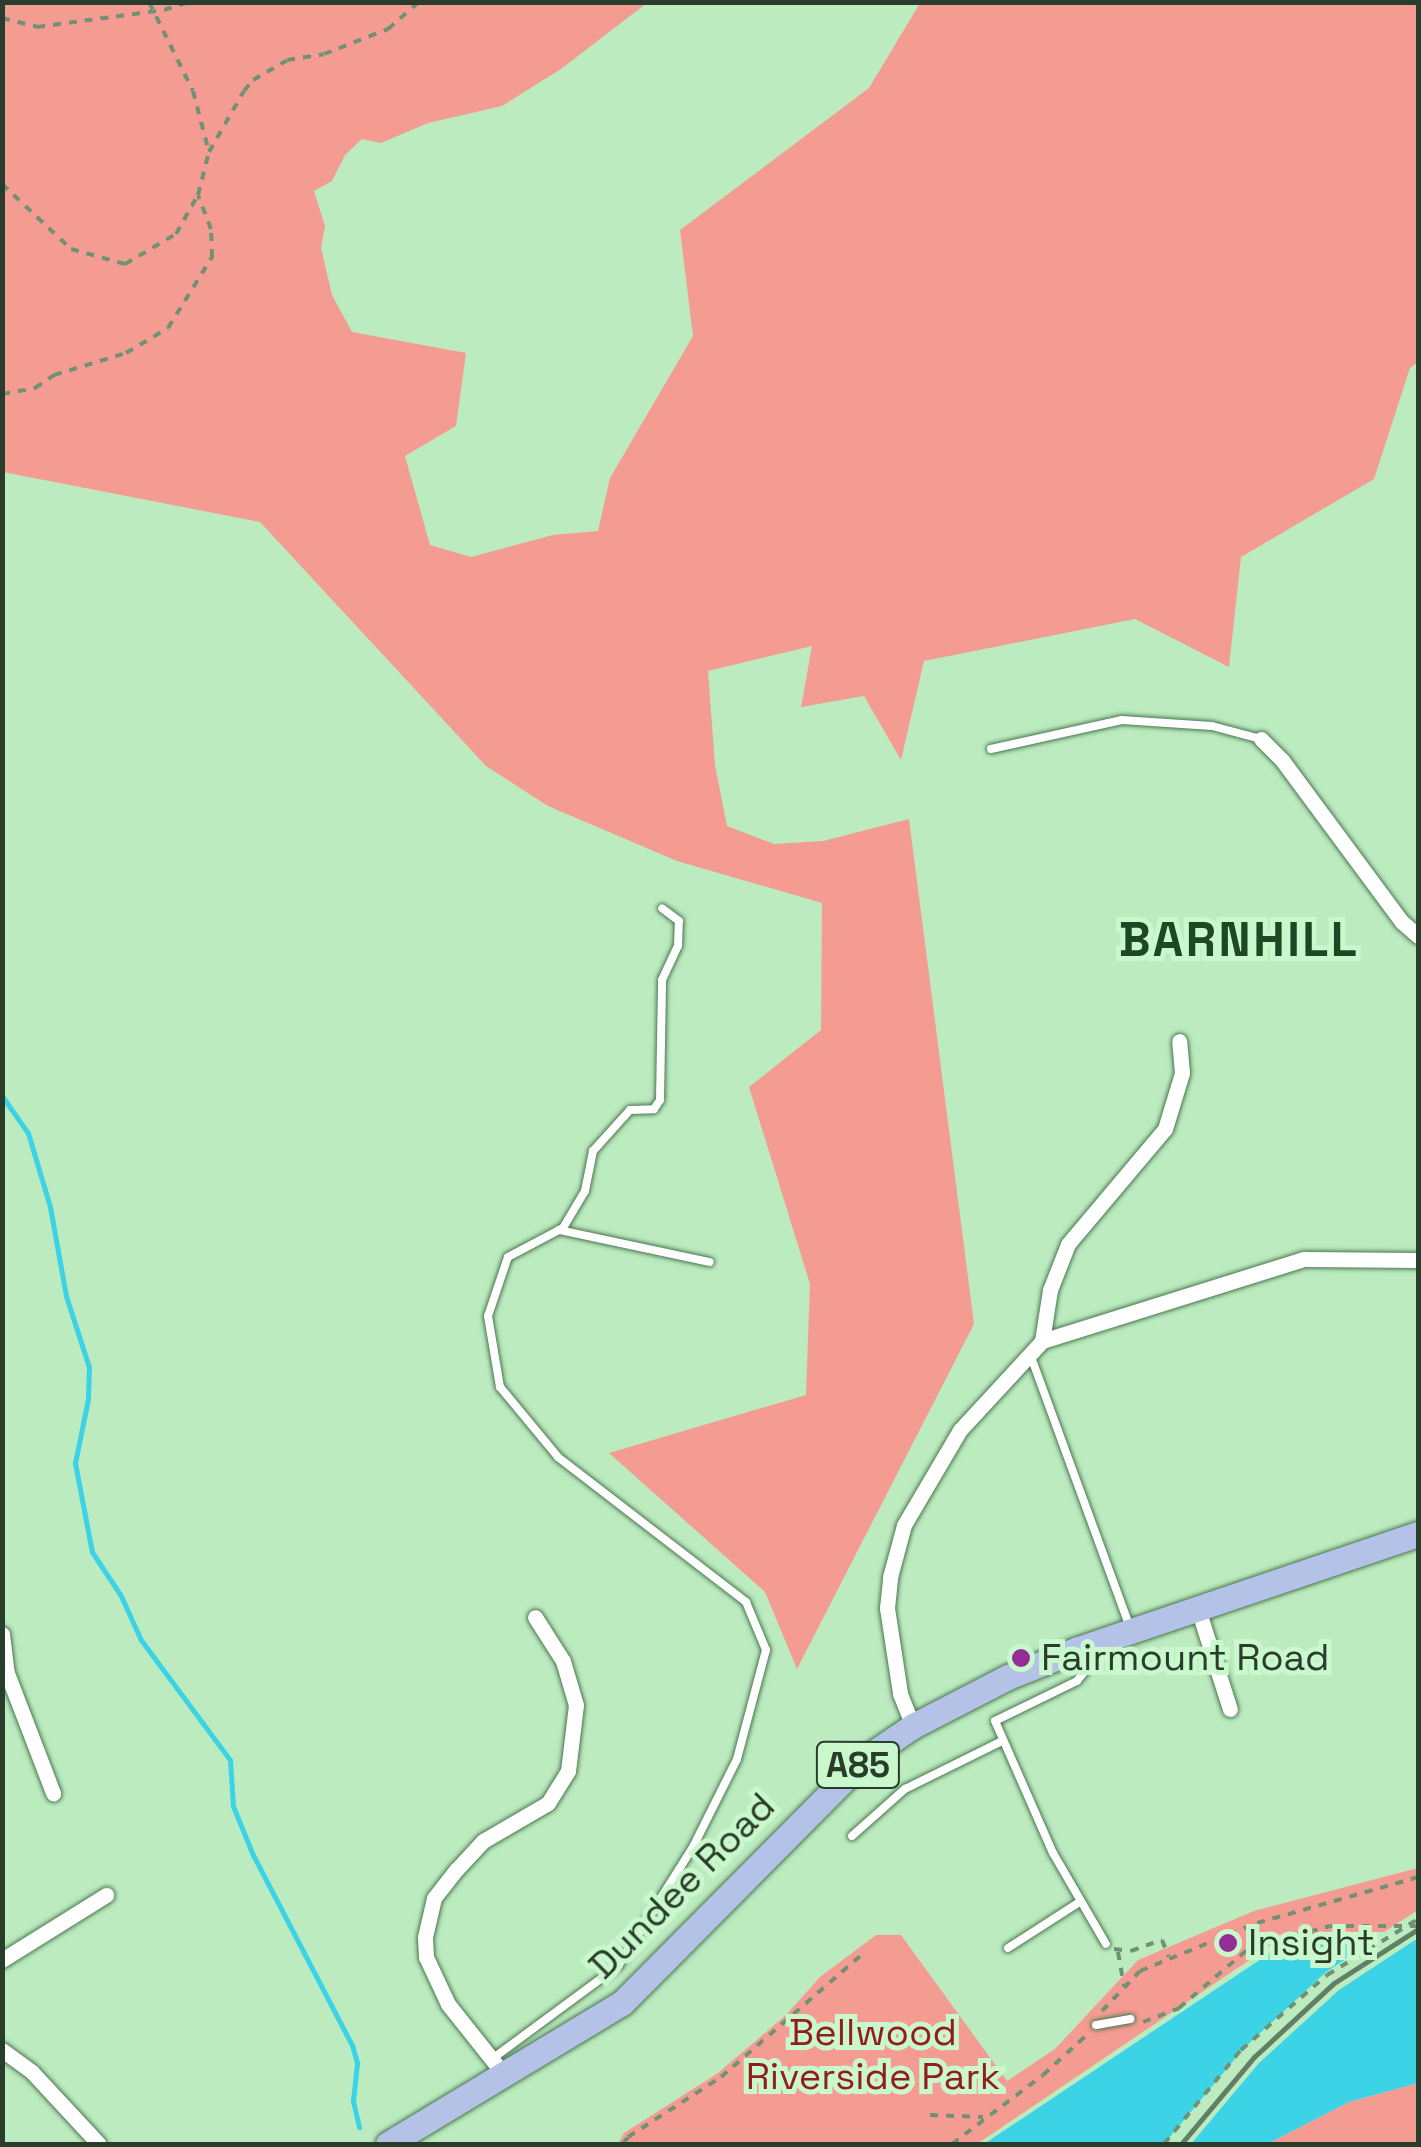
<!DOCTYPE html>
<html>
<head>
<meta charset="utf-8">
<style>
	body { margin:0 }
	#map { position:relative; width:1421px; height:2147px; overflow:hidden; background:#bbebbf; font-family:"Space Grotesk",sans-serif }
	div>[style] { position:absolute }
	.green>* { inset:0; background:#f49c92 }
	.water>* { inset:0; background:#3bd3e5 }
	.pier>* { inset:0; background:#bbebbf }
	.stream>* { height:5px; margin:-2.5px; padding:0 2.5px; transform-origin:2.5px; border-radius:2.5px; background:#3bd3e5 }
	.path>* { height:4px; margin-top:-2px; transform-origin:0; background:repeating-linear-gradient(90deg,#709173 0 8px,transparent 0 16px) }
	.roads { filter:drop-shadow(0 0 2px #4b7650) drop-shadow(0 0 2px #4b7650) }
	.service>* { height:8px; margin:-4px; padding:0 4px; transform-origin:4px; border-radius:4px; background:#fff }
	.minor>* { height:15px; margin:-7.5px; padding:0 7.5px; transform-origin:7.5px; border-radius:7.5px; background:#fff }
	.primary>* { height:25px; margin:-12.5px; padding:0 12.5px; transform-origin:12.5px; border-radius:12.5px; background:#b4c2e8 }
	.rail>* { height:5px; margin:-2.5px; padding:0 2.5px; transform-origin:2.5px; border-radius:2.5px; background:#617f64 }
	.path-bridge>* { height:4px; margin-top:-2px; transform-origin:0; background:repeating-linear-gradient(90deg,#709173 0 8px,transparent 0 16px) }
	.dots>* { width:28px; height:28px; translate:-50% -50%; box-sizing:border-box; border:5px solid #c8f8cc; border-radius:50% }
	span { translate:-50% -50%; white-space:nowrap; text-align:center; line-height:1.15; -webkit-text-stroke:10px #c8f8cc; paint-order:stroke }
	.shield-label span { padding:2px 8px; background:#c8f8cc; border:2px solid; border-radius:8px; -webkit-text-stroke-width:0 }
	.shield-label { font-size:35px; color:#2a3d2c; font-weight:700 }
	.poi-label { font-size:38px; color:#2a3d2c }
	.left { translate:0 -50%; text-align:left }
	.street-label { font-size:38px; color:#2a3d2c }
	.park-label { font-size:38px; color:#931d1b }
	.district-label { font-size:48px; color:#1d4824; font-weight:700; letter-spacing:2.5px }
	.frame { position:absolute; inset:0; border:5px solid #2a3d2c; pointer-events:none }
</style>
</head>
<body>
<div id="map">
	<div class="green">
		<div style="clip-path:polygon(2px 3px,647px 3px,561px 69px,502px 106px,428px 123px,381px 143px,362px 139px,345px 155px,332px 181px,314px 191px,325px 226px,321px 248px,332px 295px,352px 332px,466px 353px,456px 426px,405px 456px,430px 545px,471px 557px,553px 535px,598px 531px,610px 478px,693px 336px,680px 230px,869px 88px,920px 3px,1418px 3px,1418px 362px,1410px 368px,1374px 479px,1241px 557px,1229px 667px,1135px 619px,924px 661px,901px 760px,864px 696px,801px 707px,812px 646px,708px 671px,715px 765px,727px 826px,774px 844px,823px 841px,909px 819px,974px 1324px,797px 1669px,765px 1592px,609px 1453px,806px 1395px,810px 1284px,749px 1087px,821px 1030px,822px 903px,677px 861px,548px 806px,486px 766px,260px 522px,3px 472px)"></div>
		<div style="clip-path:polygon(1418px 1868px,1418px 1910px,1384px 1932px,1321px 1933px,1273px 1944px,977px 2144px,618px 2144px,624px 2133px,718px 2073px,786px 2015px,820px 1977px,876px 1935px,901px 1935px,1007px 2081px,1055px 2049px,1138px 1960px,1254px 1911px)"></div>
		<div style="clip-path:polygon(1418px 2083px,1418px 2144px,1267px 2144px,1349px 2102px)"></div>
	</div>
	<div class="water">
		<div style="clip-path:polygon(1320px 1938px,1418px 1940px,1418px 2083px,1349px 2102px,1267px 2144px,984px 2144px,1276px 1949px)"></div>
	</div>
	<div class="pier">
		<div style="clip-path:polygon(1384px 1934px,1418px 1938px,1339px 1990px,1259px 2063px,1191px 2144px,1164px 2144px,1244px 2048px,1326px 1972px)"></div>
	</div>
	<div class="stream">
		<div style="left:2px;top:1096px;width:45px;rotate:54.9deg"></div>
		<div style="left:28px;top:1133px;width:77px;rotate:73.4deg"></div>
		<div style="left:50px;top:1207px;width:90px;rotate:79.8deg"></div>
		<div style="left:66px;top:1296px;width:75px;rotate:72.1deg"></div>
		<div style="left:89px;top:1367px;width:32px;rotate:92deg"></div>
		<div style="left:88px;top:1399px;width:65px;rotate:101.5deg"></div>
		<div style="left:75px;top:1463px;width:91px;rotate:79.2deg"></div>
		<div style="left:92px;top:1552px;width:53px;rotate:56.6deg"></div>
		<div style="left:121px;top:1596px;width:48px;rotate:65.6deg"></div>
		<div style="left:141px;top:1640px;width:149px;rotate:53.4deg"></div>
		<div style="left:230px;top:1760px;width:46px;rotate:86.3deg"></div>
		<div style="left:233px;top:1806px;width:53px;rotate:67.8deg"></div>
		<div style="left:253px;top:1855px;width:214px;rotate:62.5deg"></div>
		<div style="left:352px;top:2045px;width:19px;rotate:74deg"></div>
		<div style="left:357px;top:2063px;width:38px;rotate:96deg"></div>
		<div style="left:353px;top:2101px;width:27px;rotate:77deg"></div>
	</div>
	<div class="path">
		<div style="left:149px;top:2px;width:99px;rotate:63.7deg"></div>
		<div style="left:193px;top:91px;width:63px;rotate:75.3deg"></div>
		<div style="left:2px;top:18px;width:36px;rotate:14deg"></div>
		<div style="left:37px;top:27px;width:128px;rotate:-7.6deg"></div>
		<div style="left:164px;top:10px;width:25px;rotate:-18deg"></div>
		<div style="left:2px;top:184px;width:95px;rotate:43.3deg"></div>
		<div style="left:71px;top:249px;width:56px;rotate:15.5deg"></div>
		<div style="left:125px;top:264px;width:59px;rotate:-30.5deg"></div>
		<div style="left:176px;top:234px;width:45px;rotate:-60.6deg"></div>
		<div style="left:2px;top:394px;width:34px;rotate:-10deg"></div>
		<div style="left:35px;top:388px;width:23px;rotate:-34deg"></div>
		<div style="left:54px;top:375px;width:75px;rotate:-17deg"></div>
		<div style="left:126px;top:353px;width:49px;rotate:-30.8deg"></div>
		<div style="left:168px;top:328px;width:84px;rotate:-58.2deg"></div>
		<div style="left:212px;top:257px;width:28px;rotate:-92deg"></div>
		<div style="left:211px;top:229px;width:36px;rotate:-111deg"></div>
		<div style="left:198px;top:195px;width:44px;rotate:-75.7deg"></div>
		<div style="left:209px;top:152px;width:70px;rotate:-60.2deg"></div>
		<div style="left:244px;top:91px;width:14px;rotate:-51deg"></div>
		<div style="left:253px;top:80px;width:39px;rotate:-30deg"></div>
		<div style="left:287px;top:60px;width:37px;rotate:-9deg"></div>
		<div style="left:324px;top:54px;width:69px;rotate:-21.3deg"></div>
		<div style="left:388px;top:29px;width:41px;rotate:-41.1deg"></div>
		<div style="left:1114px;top:1949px;width:17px;rotate:7deg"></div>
		<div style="left:1131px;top:1951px;width:33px;rotate:-20deg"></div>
		<div style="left:1162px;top:1940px;width:18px;rotate:68deg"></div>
		<div style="left:1118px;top:1952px;width:35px;rotate:80deg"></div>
		<div style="left:1102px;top:2011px;width:55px;rotate:-46.5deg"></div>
		<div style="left:1140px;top:1971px;width:126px;rotate:-22.3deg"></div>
		<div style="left:1257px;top:1923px;width:167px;rotate:-15.9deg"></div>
		<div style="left:1143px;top:2022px;width:39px;rotate:-21deg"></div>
		<div style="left:1179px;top:2008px;width:91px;rotate:-40.5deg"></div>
		<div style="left:1248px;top:1949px;width:85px;rotate:-15.7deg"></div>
		<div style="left:1330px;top:1926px;width:88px"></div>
		<div style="left:930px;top:2115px;width:53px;rotate:2.2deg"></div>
		<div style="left:623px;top:2144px;width:9px;rotate:-54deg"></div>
		<div style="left:628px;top:2137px;width:111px;rotate:-32.8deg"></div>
		<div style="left:721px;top:2077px;width:184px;rotate:-41deg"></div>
		<div style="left:952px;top:2144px;width:114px;rotate:-37.2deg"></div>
		<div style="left:1043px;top:2075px;width:64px;rotate:-42.5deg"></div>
	</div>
	<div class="roads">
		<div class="service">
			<div style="left:991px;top:749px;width:134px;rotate:-12.5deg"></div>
			<div style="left:1122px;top:720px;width:90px;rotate:3.8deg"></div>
			<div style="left:1212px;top:726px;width:51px;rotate:14.9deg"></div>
			<div style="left:559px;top:1230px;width:154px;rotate:12deg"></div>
			<div style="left:1030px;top:1354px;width:291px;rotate:69.9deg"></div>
			<div style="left:1079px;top:1654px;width:18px;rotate:71deg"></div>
			<div style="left:1085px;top:1671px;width:13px;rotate:129deg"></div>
			<div style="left:1077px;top:1681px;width:91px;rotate:154deg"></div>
			<div style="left:995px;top:1721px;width:144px;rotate:66.3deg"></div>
			<div style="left:1053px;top:1853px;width:105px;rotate:59.8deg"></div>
			<div style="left:852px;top:1836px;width:71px;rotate:-41.6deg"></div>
			<div style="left:905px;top:1789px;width:108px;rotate:-26.3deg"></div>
			<div style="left:1008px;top:1948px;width:83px;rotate:-32.7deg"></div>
			<div style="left:1096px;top:2025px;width:35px;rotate:-10deg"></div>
			<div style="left:492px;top:2059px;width:157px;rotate:-36.4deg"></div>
			<div style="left:618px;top:1966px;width:141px;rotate:-57.8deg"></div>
			<div style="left:693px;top:1847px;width:98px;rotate:-63.4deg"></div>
			<div style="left:737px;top:1759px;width:113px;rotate:-75.1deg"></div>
			<div style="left:766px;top:1650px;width:52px;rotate:-112.6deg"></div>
			<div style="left:746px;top:1602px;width:237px;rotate:-142.4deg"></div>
			<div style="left:558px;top:1457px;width:91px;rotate:-129.6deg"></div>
			<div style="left:500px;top:1387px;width:72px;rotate:-99.6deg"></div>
			<div style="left:488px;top:1316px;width:62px;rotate:-71.3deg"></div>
			<div style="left:508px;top:1257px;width:62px;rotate:-27.8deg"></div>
			<div style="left:563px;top:1228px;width:43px;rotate:-59.3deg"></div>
			<div style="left:585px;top:1191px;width:41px;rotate:-78.7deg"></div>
			<div style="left:593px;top:1151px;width:55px;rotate:-47.9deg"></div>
			<div style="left:630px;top:1110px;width:24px;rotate:-2deg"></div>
			<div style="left:654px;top:1109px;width:11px;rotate:-56deg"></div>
			<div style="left:660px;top:1100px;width:120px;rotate:-89deg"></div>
			<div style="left:662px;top:980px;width:38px;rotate:-65deg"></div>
			<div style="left:678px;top:946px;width:25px;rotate:-88deg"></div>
			<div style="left:679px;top:921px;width:21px;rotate:-143deg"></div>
		</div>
		<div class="minor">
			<div style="left:1261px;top:739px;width:30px;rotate:45deg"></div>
			<div style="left:1282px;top:760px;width:202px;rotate:53.5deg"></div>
			<div style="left:1402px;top:922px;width:21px;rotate:41deg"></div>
			<div style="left:1042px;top:1341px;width:275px;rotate:-17.4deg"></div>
			<div style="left:1304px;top:1259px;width:114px;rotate:0.5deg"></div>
			<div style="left:1198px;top:1609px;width:105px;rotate:72.3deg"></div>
			<div style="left:2px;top:1634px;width:39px;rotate:83deg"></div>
			<div style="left:7px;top:1673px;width:129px;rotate:69deg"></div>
			<div style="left:913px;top:1726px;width:35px;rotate:-112deg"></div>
			<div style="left:900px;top:1693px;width:86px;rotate:-98.7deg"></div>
			<div style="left:887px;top:1608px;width:31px;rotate:-84deg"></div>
			<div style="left:890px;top:1577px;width:54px;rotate:-74.9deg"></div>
			<div style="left:904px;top:1525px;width:110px;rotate:-59.5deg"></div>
			<div style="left:960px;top:1430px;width:121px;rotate:-47.3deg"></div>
			<div style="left:1042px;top:1341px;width:52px;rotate:-81.1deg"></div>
			<div style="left:1050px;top:1290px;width:49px;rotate:-68.6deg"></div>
			<div style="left:1068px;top:1244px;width:150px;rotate:-49.9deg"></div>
			<div style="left:1165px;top:1129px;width:59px;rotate:-73.1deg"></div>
			<div style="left:1182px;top:1073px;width:32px;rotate:-95deg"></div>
			<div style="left:2px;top:1960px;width:123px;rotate:-32deg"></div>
			<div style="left:2px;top:2050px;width:37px;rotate:36deg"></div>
			<div style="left:32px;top:2072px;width:98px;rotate:47.1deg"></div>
			<div style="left:506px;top:2077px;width:93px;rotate:-128.5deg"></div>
			<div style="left:448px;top:2004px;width:52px;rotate:-115.1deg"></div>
			<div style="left:426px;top:1957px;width:20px;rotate:-93deg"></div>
			<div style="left:425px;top:1937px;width:40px;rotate:-77deg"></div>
			<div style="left:434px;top:1898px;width:37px;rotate:-52deg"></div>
			<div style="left:457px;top:1869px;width:38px;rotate:-47deg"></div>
			<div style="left:483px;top:1841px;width:75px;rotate:-30.3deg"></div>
			<div style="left:548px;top:1803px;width:38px;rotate:-58deg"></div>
			<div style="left:568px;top:1771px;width:66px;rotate:-83.1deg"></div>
			<div style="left:576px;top:1705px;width:46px;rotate:-106.5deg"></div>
			<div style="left:563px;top:1661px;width:52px;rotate:-122.5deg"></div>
		</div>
		<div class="primary">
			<div style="left:388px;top:2144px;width:273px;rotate:-31.1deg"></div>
			<div style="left:622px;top:2003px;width:342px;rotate:-45.2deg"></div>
			<div style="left:863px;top:1760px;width:60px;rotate:-34.2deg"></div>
			<div style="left:913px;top:1726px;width:107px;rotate:-27.3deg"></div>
			<div style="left:1008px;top:1677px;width:75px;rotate:-21.8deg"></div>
			<div style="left:1078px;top:1649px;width:359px;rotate:-18.7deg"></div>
		</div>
	</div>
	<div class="rail">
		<div style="left:1181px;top:2144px;width:114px;rotate:-50deg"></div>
		<div style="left:1254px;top:2057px;width:109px;rotate:-42.8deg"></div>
		<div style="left:1334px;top:1983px;width:100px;rotate:-32.7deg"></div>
	</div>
	<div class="path-bridge">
		<div style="left:1164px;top:2144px;width:122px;rotate:-50.7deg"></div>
		<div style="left:1241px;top:2050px;width:114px;rotate:-41.1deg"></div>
		<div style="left:1327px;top:1975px;width:107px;rotate:-31.6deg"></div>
	</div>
	<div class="dots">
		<div style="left:1021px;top:1658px;background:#922e94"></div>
		<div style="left:1228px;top:1943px;background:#922e94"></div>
	</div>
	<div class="shield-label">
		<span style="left:858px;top:1765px">A85</span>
	</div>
	<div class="poi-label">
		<span class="left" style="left:1041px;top:1658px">Fairmount Road</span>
		<span class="left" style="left:1248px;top:1943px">Insight</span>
	</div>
	<div class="street-label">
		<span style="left:682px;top:1886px;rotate:-45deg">Dundee Road</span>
	</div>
	<div class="park-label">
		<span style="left:873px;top:2055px">Bellwood<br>Riverside Park</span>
	</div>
	<div class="district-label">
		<span style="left:1239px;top:940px">BARNHILL</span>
	</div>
	<div class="frame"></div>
</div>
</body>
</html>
